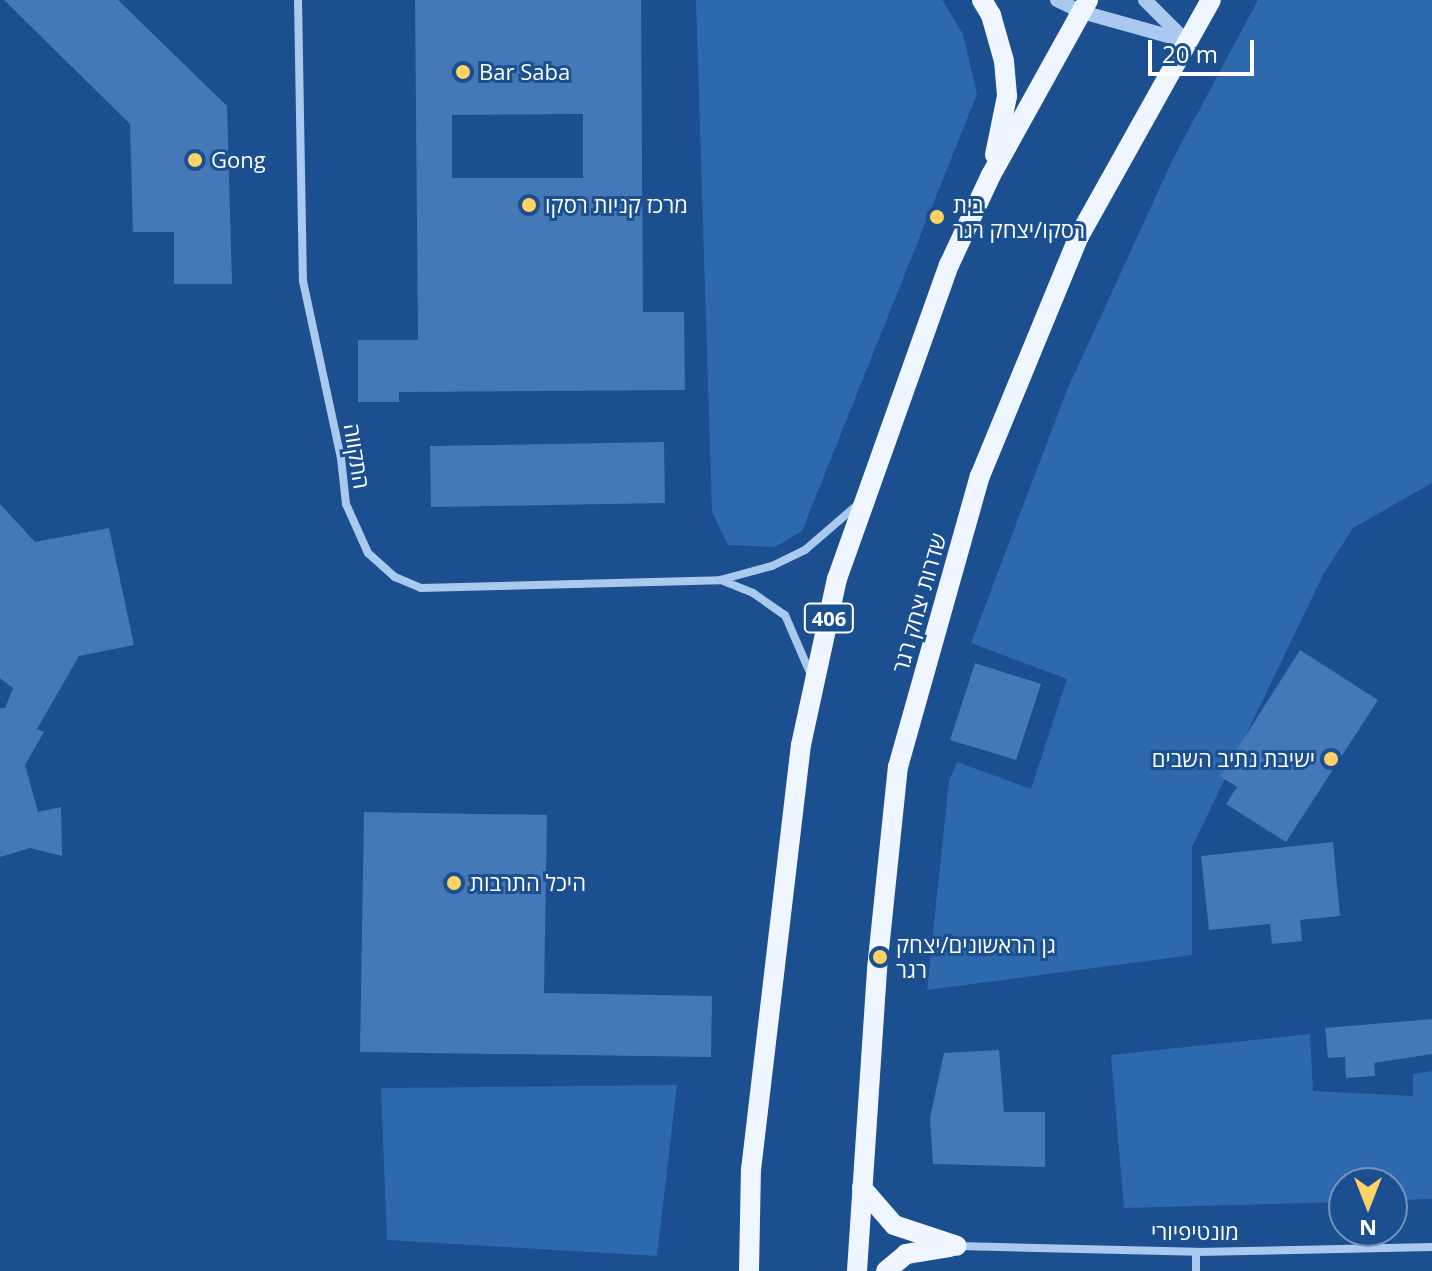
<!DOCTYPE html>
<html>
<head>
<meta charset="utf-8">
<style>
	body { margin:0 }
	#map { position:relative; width:1432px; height:1271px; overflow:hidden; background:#1b4f8f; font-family:"Open Sans","Noto Sans Hebrew",sans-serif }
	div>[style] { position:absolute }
	.green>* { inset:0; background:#2e69ad }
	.building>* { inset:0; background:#4478b7 }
	.minor>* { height:8px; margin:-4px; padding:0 4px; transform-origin:4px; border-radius:4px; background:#a9c9ee }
	.tertiary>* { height:14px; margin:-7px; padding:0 7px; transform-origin:7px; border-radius:7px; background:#a9c9ee }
	.primary>* { height:20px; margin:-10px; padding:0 10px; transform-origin:10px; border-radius:10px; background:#f0f6ff }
	.dots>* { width:22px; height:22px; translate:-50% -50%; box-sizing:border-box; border:4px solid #1b4f8f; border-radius:50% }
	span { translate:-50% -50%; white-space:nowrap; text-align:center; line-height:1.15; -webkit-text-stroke:6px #1b4f8f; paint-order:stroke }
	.shield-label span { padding:2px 6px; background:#1b4f8f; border:2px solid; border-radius:6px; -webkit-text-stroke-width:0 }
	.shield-label { font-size:20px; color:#fff; font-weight:700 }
	.poi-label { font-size:22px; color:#fff }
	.left { translate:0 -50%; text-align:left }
	.right { translate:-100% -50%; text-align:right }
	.street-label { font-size:22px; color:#fff }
	.north { position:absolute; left:1328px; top:1167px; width:80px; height:80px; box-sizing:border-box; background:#1b4f8f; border:2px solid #7695bc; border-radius:50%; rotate:180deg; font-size:22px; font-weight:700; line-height:32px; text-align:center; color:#fff }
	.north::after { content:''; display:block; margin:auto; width:28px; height:36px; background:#ffd166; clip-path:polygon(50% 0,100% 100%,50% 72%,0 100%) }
	.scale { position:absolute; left:1148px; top:40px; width:106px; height:36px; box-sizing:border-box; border:4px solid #fff; border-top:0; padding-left:10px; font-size:24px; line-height:28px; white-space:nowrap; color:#fff; -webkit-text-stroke:6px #1b4f8f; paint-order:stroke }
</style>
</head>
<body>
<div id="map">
	<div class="green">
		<div style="clip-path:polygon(696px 0,942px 0,963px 34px,977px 94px,802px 531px,775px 547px,728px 545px,712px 512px)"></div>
		<div style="clip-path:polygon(1258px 0,1432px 0,1432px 483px,1353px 528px,1323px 575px,1192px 847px,1192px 955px,927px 990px,949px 781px,957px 762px,1031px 789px,1067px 679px,971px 643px,1067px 390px,1173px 159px)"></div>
		<div style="clip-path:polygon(1310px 1034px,1313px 1091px,1413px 1096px,1413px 1074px,1432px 1071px,1432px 1199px,1392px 1200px,1392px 1183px,1344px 1183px,1344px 1202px,1124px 1208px,1111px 1055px)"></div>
		<div style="clip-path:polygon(677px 1085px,657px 1256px,387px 1240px,381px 1088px)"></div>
	</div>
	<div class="building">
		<div style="clip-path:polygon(4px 0,118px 0,227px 106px,232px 284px,174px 284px,174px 232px,133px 232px,130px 124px)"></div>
		<div style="clip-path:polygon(evenodd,415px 0,641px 0,643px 312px,684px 312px,685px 390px,399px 392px,399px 402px,358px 402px,358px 340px,418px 340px,415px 0,583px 114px,583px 178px,452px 178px,452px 115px,583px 114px)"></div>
		<div style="clip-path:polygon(664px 442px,665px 503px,431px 507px,430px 446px)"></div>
		<div style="clip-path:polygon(0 504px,35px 542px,109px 528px,134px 645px,79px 656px,37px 729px,44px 732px,25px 765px,38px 812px,61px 807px,62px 856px,30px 848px,0 857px,0 708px,5px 708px,13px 688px,0 678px)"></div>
		<div style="clip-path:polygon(1300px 650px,1378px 700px,1286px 842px,1226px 804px,1237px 787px,1220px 776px)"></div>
		<div style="clip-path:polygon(975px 663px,1041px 684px,1016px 760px,950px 740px)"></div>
		<div style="clip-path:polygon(364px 812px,547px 815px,544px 993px,712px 996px,711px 1057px,360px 1052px)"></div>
		<div style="clip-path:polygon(1333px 842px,1340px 916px,1300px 920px,1302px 941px,1272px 944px,1270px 924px,1209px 930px,1201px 856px)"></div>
		<div style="clip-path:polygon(1432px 1019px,1432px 1054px,1374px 1063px,1375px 1076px,1346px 1078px,1345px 1057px,1328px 1058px,1325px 1028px)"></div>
		<div style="clip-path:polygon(999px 1050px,1004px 1112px,1045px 1112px,1045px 1167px,933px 1164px,930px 1118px,944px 1053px)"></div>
	</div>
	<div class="minor">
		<div style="left:298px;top:0;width:281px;rotate:89deg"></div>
		<div style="left:303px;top:281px;width:181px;rotate:77.9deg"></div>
		<div style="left:341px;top:458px;width:46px;rotate:83.8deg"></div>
		<div style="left:346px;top:504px;width:54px;rotate:65.8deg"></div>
		<div style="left:368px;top:553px;width:36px;rotate:42deg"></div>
		<div style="left:395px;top:577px;width:28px;rotate:23deg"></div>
		<div style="left:421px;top:588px;width:299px;rotate:-1.5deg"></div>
		<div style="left:720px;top:580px;width:54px;rotate:-15.1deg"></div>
		<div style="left:772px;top:566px;width:37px;rotate:-26deg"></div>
		<div style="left:805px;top:550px;width:67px;rotate:-40.8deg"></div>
		<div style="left:721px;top:580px;width:35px;rotate:22deg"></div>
		<div style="left:753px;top:593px;width:39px;rotate:35deg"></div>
		<div style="left:785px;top:615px;width:65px;rotate:66.6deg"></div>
		<div style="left:958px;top:1246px;width:238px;rotate:1.4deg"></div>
		<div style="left:1196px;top:1252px;width:236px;rotate:-1.2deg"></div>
		<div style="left:1196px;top:1252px;width:19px;rotate:90deg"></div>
	</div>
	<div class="tertiary">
		<div style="left:1057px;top:0;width:28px;rotate:26deg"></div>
		<div style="left:1082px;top:12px;width:108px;rotate:15.6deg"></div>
		<div style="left:1145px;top:0;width:58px;rotate:45deg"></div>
	</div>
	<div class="primary">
		<div style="left:982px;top:0;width:17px;rotate:59deg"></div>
		<div style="left:991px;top:15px;width:48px;rotate:74.2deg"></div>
		<div style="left:1004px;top:61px;width:35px;rotate:85deg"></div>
		<div style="left:1007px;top:96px;width:60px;rotate:101.5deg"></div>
		<div style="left:862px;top:1188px;width:49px;rotate:49.1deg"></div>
		<div style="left:894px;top:1225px;width:66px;rotate:18.4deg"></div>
		<div style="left:749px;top:1271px;width:101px;rotate:-88.9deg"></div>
		<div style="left:751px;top:1170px;width:428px;rotate:-83.3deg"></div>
		<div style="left:801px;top:745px;width:170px;rotate:-77.8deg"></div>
		<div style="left:837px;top:579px;width:333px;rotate:-70.4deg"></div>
		<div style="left:949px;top:265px;width:99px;rotate:-65deg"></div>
		<div style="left:991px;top:175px;width:200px;rotate:-61deg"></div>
		<div style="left:857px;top:1271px;width:303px;rotate:-86.2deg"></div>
		<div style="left:877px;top:969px;width:203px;rotate:-84.1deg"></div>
		<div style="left:898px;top:767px;width:302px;rotate:-74.3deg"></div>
		<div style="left:980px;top:476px;width:260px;rotate:-67.6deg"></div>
		<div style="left:1079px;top:236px;width:270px;rotate:-60.8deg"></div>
		<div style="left:886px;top:1271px;width:26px;rotate:-40deg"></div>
		<div style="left:906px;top:1254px;width:45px;rotate:-9deg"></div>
	</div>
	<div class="dots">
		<div style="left:463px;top:72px;background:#ffd166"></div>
		<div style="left:195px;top:160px;background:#ffd166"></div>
		<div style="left:529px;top:205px;background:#ffd166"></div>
		<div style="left:937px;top:217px;background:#ffd166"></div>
		<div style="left:1331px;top:759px;background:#ffd166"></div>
		<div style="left:454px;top:883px;background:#ffd166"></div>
		<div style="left:880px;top:957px;background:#ffd166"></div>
	</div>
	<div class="shield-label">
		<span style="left:829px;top:618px">406</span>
	</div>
	<div class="poi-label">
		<span class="left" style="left:479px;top:72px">Bar Saba</span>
		<span class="left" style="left:211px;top:160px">Gong</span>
		<span class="left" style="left:953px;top:217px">בית<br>רסקו/יצחק רגר</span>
		<span class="left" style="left:545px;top:205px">מרכז קניות רסקו</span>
		<span class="right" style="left:1315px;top:759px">ישיבת נתיב השבים</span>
		<span class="left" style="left:470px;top:883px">היכל התרבות</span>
		<span class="left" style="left:896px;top:957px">גן הראשונים/יצחק<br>רגר</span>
	</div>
	<div class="street-label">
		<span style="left:357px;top:456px;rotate:81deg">התקווה</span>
		<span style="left:919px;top:603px;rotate:-74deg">שדרות יצחק רגר</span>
		<span style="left:1195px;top:1232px">מונטיפיורי</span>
	</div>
	<div class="north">N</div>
	<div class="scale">20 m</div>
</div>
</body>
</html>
